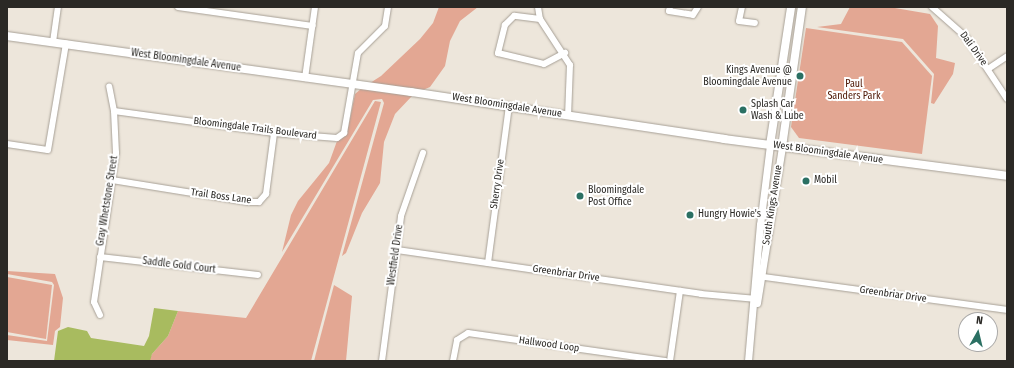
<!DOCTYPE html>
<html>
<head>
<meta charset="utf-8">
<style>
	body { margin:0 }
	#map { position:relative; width:1014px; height:368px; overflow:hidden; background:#ede6db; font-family:"Fira Sans Condensed",sans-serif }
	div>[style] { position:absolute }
	.green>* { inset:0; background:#e3a793 }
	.water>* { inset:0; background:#a8bb5f }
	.roads { filter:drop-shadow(0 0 1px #a7a096) drop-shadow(0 0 1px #a7a096) }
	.minor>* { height:6px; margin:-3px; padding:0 3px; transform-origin:3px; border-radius:3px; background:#fff }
	.tertiary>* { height:7px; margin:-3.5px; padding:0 3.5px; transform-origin:3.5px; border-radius:3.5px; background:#fff }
	.secondary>* { height:8px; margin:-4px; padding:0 4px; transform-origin:4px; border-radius:4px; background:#fff }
	.dots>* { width:11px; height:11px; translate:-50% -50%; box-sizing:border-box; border:2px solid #fff; border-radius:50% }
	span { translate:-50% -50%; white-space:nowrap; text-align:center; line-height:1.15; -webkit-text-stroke:4px #fff; paint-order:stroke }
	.street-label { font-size:10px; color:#2b2925 }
	.poi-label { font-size:10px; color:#2b2925 }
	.right { translate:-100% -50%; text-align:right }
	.left { translate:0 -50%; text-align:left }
	.park-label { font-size:10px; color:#4c1401 }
	.frame { position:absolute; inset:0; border:8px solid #2b2925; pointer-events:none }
	.north { position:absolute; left:958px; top:312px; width:40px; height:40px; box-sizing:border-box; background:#fff; border:1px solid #aaa9a8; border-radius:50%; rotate:8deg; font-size:11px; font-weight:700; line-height:16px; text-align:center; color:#2b2925 }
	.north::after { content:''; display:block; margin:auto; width:14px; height:18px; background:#2b7063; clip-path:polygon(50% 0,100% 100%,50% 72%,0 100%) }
</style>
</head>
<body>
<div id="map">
	<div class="green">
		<div style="clip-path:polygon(439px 7px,478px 7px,460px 21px,450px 41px,445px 66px,430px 87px,423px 90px,370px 83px,381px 76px,420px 39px,433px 23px)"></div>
		<div style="clip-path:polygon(850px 7px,889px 7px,930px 14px,938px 26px,936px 58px,955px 63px,953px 74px,934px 104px,931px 103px,934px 74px,903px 39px,817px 27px,841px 24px)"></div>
		<div style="clip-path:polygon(806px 28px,902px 42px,932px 76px,922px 154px,799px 138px,791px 127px)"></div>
		<div style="clip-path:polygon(362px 88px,412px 96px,395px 114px,384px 142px,380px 183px,362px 213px,346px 253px,342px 256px,384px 103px,382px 99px,373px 100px,282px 252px,291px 215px,298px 201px,329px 163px,337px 141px,347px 133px,355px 94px)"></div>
		<div style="clip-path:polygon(375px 101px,381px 102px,311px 361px,149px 361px,152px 354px,168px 336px,178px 311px,246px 318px)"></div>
		<div style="clip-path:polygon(7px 271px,55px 274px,63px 298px,60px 327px,55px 331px,53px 345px,7px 340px,7px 335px,47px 341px,54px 285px,52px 282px,7px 274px)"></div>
		<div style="clip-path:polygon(7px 277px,52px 285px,46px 339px,7px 332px)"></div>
		<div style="clip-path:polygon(334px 285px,352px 296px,346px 361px,314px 361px)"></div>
	</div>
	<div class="water">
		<div style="clip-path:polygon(154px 308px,178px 311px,168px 336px,152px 354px,150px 361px,54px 361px,58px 331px,68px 327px,87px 331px,91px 338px,144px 346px,149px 336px)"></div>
	</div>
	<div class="roads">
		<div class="minor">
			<div style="left:178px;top:7px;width:136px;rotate:8deg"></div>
			<div style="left:538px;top:7px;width:12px;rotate:81deg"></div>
			<div style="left:540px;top:19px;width:55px;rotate:56.9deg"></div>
			<div style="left:570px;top:65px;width:51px;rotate:92.2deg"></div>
			<div style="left:670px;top:7px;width:4px;rotate:104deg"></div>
			<div style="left:669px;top:11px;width:24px;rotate:9deg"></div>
			<div style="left:693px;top:15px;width:9px;rotate:-58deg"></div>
			<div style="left:742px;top:7px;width:14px;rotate:102deg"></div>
			<div style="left:739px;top:21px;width:16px;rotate:7deg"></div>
			<div style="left:932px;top:7px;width:45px;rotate:41.4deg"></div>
			<div style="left:966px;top:37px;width:74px;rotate:56.5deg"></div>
			<div style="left:540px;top:19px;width:26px;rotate:-173deg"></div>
			<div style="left:514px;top:16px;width:13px;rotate:135deg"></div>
			<div style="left:505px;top:25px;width:29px;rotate:104deg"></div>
			<div style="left:498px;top:53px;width:47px;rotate:13.4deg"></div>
			<div style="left:544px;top:64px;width:24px;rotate:-28deg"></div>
			<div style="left:53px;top:42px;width:35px;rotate:-82deg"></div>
			<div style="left:988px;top:69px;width:23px;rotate:-34deg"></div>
			<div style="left:305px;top:78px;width:72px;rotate:-82deg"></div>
			<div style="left:114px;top:111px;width:162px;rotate:7.8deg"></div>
			<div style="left:274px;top:133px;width:63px;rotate:4.5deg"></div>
			<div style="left:337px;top:138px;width:9px;rotate:-36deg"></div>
			<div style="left:344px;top:133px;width:81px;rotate:-80.1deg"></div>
			<div style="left:358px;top:53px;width:38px;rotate:-45deg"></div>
			<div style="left:385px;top:26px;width:19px;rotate:-81deg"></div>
			<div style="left:7px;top:144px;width:41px;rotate:8.3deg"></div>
			<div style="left:48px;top:150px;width:108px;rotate:-80.4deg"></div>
			<div style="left:112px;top:180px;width:138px;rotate:9.2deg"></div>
			<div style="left:248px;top:202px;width:11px"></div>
			<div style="left:259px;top:202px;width:11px;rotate:-49deg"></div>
			<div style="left:266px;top:194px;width:62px;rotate:-82.5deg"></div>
			<div style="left:397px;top:250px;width:307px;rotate:8.2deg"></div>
			<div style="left:701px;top:294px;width:56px;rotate:5.1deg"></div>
			<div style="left:100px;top:257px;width:159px;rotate:6.5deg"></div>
			<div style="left:488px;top:263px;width:158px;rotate:-82.4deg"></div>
			<div style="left:757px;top:276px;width:252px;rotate:7.7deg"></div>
			<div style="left:100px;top:315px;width:14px;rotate:-115deg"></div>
			<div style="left:94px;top:302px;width:151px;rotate:-81.6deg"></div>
			<div style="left:116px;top:153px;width:42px;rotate:-92.7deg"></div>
			<div style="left:114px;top:111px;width:25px;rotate:-101deg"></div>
			<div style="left:382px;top:361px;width:146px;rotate:-82.5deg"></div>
			<div style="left:401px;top:216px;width:67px;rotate:-70.8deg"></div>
			<div style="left:453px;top:361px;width:21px;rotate:-79deg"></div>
			<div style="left:457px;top:340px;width:13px;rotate:-32deg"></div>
			<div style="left:468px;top:333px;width:199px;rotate:8.1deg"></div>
			<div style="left:670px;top:361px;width:71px;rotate:-81.9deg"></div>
		</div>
		<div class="tertiary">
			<div style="left:757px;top:303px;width:158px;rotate:-80.9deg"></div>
			<div style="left:748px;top:361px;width:137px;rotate:-85deg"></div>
			<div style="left:760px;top:225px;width:81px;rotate:-82.9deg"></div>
		</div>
		<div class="secondary">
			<div style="left:7px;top:36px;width:408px;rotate:7.9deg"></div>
			<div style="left:411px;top:92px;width:317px;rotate:8.5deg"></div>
			<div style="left:724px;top:139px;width:285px;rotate:7.4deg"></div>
			<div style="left:770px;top:145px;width:140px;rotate:-81.3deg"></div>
			<div style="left:782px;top:147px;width:141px;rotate:-81.9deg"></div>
		</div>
	</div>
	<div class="dots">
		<div style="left:800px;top:76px;background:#2b7063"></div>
		<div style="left:743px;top:110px;background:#2b7063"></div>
		<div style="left:806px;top:181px;background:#2b7063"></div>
		<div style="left:580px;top:196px;background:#2b7063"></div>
		<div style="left:690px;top:215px;background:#2b7063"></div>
	</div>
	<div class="street-label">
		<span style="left:973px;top:49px;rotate:54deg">Dali Drive</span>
		<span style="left:186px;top:61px;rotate:8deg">West Bloomingdale Avenue</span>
		<span style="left:507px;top:106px;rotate:9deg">West Bloomingdale Avenue</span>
		<span style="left:255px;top:129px;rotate:7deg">Bloomingdale Trails Boulevard</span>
		<span style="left:828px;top:153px;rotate:8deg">West Bloomingdale Avenue</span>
		<span style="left:498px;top:184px;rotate:-82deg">Sherry Drive</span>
		<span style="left:221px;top:197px;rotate:8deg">Trail Boss Lane</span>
		<span style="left:108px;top:201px;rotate:-81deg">Gray Whetstone Street</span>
		<span style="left:773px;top:205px;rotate:-81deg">South Kings Avenue</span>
		<span style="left:396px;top:255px;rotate:-82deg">Westfield Drive</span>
		<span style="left:179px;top:266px;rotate:7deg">Saddle Gold Court</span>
		<span style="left:566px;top:274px;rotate:8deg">Greenbriar Drive</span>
		<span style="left:893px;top:295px;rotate:8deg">Greenbriar Drive</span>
		<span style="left:549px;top:345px;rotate:8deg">Hallwood Loop</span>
	</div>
	<div class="poi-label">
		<span class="right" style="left:792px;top:76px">Kings Avenue @<br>Bloomingdale Avenue</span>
		<span class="left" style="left:751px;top:110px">Splash Car<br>Wash &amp; Lube</span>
		<span class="left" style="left:814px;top:181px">Mobil</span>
		<span class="left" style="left:588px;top:196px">Bloomingdale<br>Post Office</span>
		<span class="left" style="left:698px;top:215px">Hungry Howie's</span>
	</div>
	<div class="park-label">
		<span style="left:854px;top:90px">Paul<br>Sanders Park</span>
	</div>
	<div class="frame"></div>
	<div class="north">N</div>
</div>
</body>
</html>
